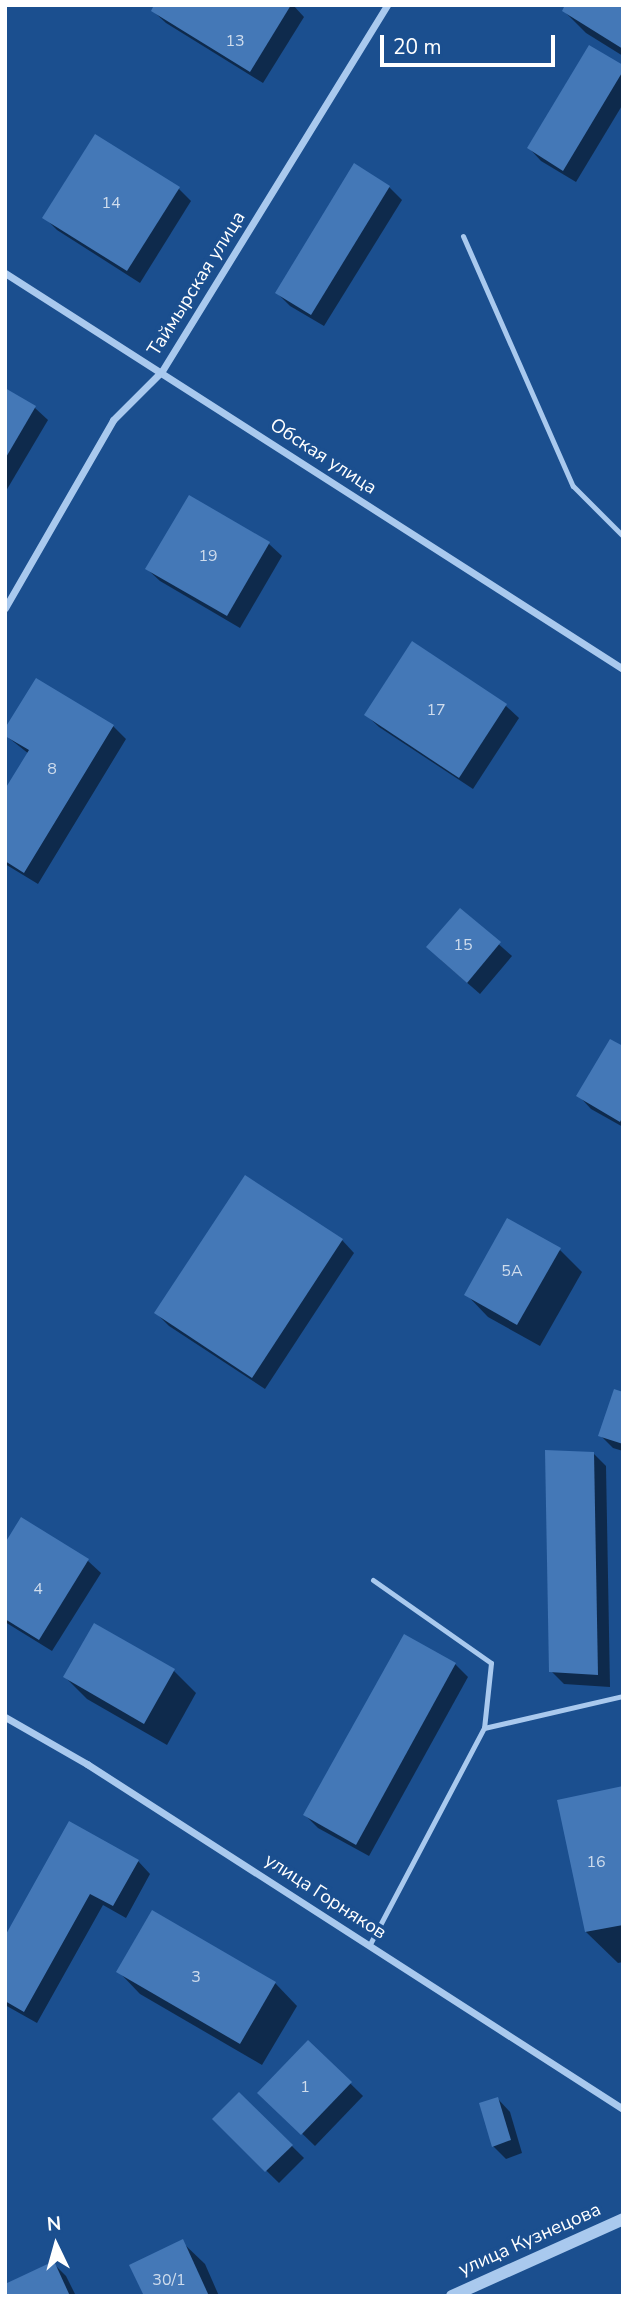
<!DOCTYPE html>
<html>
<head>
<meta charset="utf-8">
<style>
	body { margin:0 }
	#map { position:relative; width:628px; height:2301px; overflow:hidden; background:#1b4f8f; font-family:"Nunito Sans",sans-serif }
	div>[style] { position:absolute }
	.shadow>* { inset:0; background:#0007 }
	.building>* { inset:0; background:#4478b7 }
	.service>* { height:5px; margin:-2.5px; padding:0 2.5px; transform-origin:2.5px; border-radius:2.5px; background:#a9c9ee }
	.minor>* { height:7px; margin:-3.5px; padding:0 3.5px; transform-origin:3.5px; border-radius:3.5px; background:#a9c9ee }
	.tertiary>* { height:12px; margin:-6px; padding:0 6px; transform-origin:6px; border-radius:6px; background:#a9c9ee }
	span { translate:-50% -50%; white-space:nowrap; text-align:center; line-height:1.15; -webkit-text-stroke:7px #1b4f8f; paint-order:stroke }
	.number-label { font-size:16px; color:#d0dded }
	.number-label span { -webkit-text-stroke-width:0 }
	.street-label { font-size:19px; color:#fff }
	.frame { position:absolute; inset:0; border:7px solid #fff; pointer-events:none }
	.north { position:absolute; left:21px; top:2210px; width:70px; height:70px; -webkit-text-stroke:5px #1b4f8f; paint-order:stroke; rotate:355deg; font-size:19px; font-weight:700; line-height:28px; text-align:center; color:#fff }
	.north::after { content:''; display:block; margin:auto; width:24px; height:32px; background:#fff; clip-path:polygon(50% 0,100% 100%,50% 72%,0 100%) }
	.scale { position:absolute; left:380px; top:35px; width:175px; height:32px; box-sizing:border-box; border:4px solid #fff; border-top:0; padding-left:9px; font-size:21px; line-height:24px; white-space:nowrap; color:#fff; -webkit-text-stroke:5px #1b4f8f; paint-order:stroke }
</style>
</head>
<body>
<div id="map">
	<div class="shadow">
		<div style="clip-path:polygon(156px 5px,293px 5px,304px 17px,263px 83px,166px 23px,153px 11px)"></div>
		<div style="clip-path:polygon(623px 5px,623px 56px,586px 33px,564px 11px)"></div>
		<div style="clip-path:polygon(623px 67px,623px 104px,576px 182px,541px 161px,529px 148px)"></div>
		<div style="clip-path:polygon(389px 187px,402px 200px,324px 326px,290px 306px,277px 293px)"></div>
		<div style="clip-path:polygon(179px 189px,191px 201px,140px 283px,57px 230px,45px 218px)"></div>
		<div style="clip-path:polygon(5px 390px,35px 408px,48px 420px,6px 491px)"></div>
		<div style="clip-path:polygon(189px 497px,269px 544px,282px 556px,240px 628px,160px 581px,147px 569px)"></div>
		<div style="clip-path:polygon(412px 644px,506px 706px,519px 718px,473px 789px,379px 727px,366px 715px)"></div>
		<div style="clip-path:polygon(113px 726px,126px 739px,38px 884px,5px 864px,5px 792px,29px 754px,5px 735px)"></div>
		<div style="clip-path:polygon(460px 910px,512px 956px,480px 994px,441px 960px)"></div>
		<div style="clip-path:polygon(623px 1048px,623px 1127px,591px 1109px,579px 1096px)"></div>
		<div style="clip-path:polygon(342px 1240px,354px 1253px,265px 1389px,169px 1326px,156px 1313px)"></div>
		<div style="clip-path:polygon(560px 1250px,582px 1272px,540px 1346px,488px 1317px,466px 1294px)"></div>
		<div style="clip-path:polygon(623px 1394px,623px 1451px,613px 1448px,600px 1435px)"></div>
		<div style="clip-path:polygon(593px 1453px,606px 1466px,610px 1687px,564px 1684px,551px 1671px)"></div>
		<div style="clip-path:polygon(5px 1547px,88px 1561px,101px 1573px,52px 1651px,5px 1622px)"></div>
		<div style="clip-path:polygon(455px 1664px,468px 1677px,369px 1856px,318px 1828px,305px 1815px)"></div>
		<div style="clip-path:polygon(174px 1671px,196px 1693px,167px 1745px,87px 1699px,65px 1677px)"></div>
		<div style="clip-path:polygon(623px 1788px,623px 1962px,618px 1963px,586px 1932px)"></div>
		<div style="clip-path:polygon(138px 1861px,150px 1874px,126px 1918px,103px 1905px,37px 2023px,5px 2005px,5px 1940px)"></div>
		<div style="clip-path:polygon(118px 1971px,275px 1983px,297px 2006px,262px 2065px,140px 1994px)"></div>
		<div style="clip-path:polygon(308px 2042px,363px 2096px,315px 2146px,260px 2093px)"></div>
		<div style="clip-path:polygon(239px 2094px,304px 2158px,279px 2183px,214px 2119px)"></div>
		<div style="clip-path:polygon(498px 2099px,510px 2112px,522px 2153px,506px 2159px,493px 2146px)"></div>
		<div style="clip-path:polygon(182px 2242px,205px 2264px,219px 2296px,146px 2296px)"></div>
		<div style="clip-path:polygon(54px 2264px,66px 2276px,76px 2296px,5px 2296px)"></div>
	</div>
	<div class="building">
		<div style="clip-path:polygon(154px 5px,291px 5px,250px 72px,151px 11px)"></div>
		<div style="clip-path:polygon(565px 5px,623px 5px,623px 49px,562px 11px)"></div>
		<div style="clip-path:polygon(589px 45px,623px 65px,623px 71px,563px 171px,527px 148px)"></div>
		<div style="clip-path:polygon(95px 134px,180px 187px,127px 271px,42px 218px)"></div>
		<div style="clip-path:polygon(354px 163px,390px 186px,311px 315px,275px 293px)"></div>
		<div style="clip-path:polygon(5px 388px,36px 406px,5px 459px)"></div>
		<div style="clip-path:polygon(189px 495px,270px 542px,227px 616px,145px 569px)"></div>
		<div style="clip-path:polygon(412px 641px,507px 704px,459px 778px,364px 715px)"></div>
		<div style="clip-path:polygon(36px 678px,114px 725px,24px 873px,5px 861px,5px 789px,29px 750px,5px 736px,5px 728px)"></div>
		<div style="clip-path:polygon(460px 908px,501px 942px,467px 983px,426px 947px)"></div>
		<div style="clip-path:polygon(610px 1039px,623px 1046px,623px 1116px,620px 1122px,576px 1096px)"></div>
		<div style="clip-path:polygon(245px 1175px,343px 1239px,252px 1378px,154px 1313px)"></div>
		<div style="clip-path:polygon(507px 1218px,561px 1248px,517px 1325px,464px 1295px)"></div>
		<div style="clip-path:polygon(614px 1389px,623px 1392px,623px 1444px,598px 1436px)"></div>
		<div style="clip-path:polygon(545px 1450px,594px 1452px,598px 1675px,549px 1672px)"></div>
		<div style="clip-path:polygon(21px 1517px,89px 1559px,39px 1640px,5px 1619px,5px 1543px)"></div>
		<div style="clip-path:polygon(94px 1623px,175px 1669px,144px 1724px,63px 1677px)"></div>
		<div style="clip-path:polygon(404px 1634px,456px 1663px,356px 1845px,303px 1815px)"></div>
		<div style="clip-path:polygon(623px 1786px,623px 1925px,585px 1932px,557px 1800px)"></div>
		<div style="clip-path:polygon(69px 1821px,139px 1860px,113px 1906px,90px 1894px,24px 2012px,5px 2001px,5px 1936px)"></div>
		<div style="clip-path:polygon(152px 1910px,276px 1982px,240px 2044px,116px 1972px)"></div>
		<div style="clip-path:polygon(308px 2040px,352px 2082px,301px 2135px,257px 2093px)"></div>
		<div style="clip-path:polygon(239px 2092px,293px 2145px,265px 2172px,212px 2119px)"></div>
		<div style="clip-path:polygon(498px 2097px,511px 2140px,492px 2147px,479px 2103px)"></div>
		<div style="clip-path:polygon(183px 2239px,209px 2296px,144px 2296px,129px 2265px)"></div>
		<div style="clip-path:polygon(54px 2261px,70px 2296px,5px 2296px,5px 2284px)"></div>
	</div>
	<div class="service">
		<div style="left:463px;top:236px;width:273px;rotate:66.3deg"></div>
		<div style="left:573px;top:486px;width:71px;rotate:45deg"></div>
		<div style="left:373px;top:1580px;width:144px;rotate:35.1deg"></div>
		<div style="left:491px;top:1663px;width:65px;rotate:96.1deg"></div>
		<div style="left:370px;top:1944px;width:244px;rotate:-62.2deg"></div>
		<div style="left:484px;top:1728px;width:143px;rotate:-13deg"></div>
	</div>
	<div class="minor">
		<div style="left:5px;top:273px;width:734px;rotate:32.65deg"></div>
		<div style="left:5px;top:608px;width:217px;rotate:-60.1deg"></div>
		<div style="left:113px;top:420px;width:69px;rotate:-45deg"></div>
		<div style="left:162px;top:371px;width:430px;rotate:-58.4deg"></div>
		<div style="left:5px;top:1717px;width:95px;rotate:29.8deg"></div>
		<div style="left:87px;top:1764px;width:637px;rotate:32.77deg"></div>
	</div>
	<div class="tertiary">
		<div style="left:452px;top:2296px;width:188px;rotate:-24.2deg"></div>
	</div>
	<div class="number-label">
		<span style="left:235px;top:41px">13</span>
		<span style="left:111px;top:203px">14</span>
		<span style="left:208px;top:556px">19</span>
		<span style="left:436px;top:710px">17</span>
		<span style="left:52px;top:769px">8</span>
		<span style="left:463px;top:945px">15</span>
		<span style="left:512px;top:1271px">5А</span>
		<span style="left:38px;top:1589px">4</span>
		<span style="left:596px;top:1862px">16</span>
		<span style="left:196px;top:1977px">3</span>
		<span style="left:305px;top:2087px">1</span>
		<span style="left:169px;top:2280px">30/1</span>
	</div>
	<div class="street-label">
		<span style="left:197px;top:284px;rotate:-58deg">Таймырская улица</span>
		<span style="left:323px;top:457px;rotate:33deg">Обская улица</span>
		<span style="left:325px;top:1897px;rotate:33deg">улица Горняков</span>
		<span style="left:530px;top:2240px;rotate:-24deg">улица Кузнецова</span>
	</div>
	<div class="frame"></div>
	<div class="north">N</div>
	<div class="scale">20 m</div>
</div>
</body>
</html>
